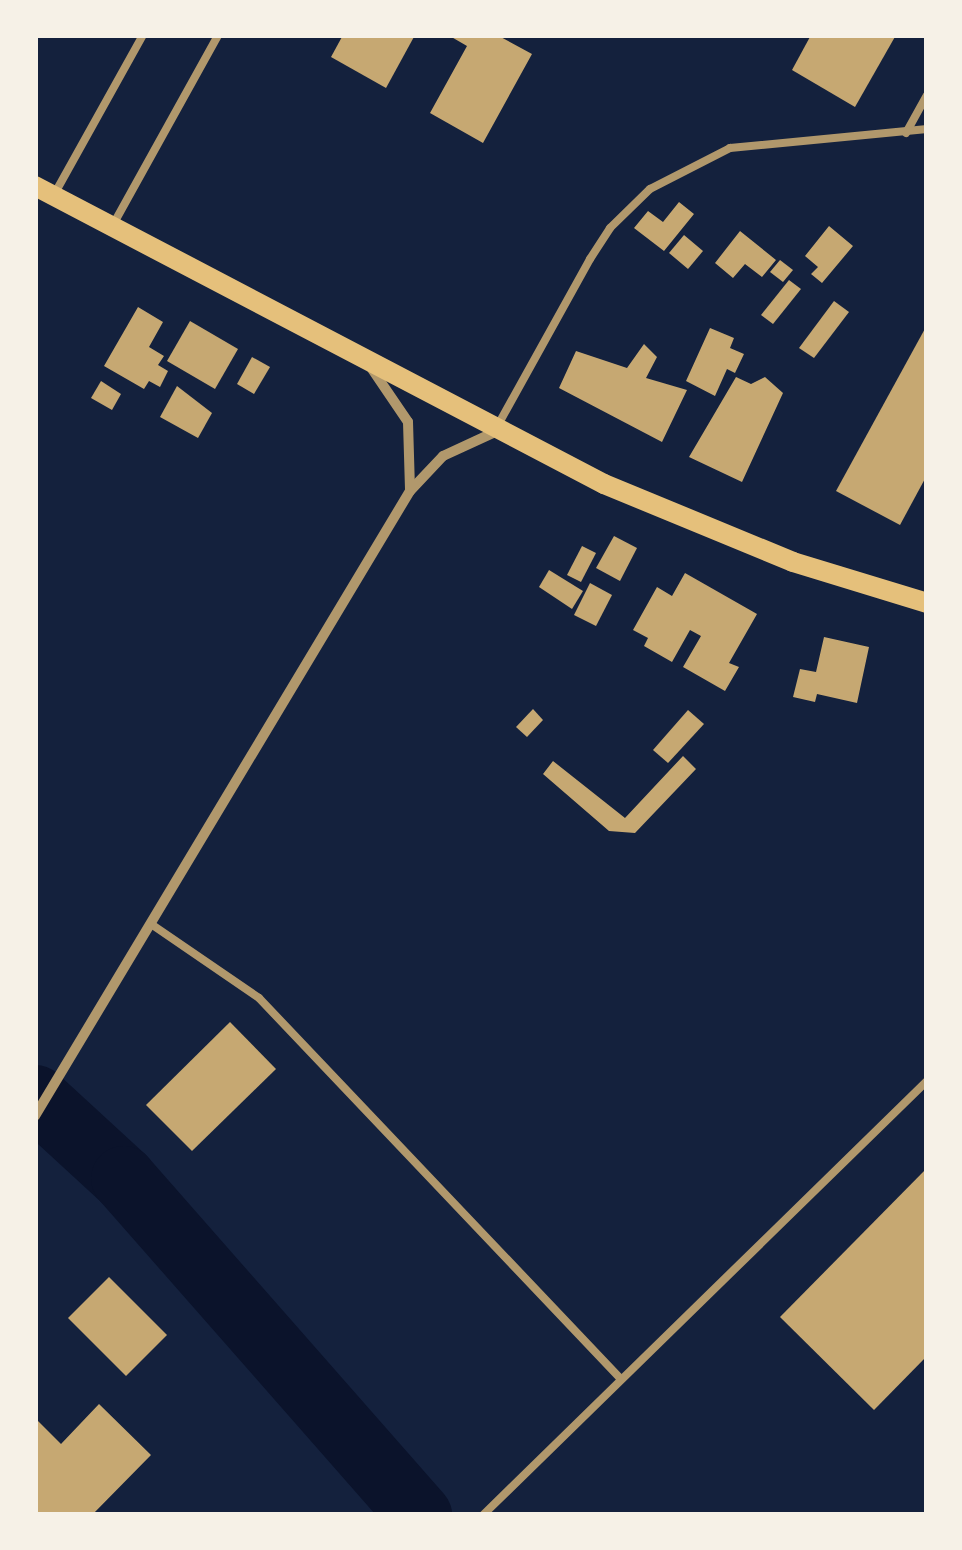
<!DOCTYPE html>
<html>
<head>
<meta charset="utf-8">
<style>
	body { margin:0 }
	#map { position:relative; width:962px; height:1550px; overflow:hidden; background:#14213d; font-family:Manrope,sans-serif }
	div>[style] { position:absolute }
	.river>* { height:65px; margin:-32.5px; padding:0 32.5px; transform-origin:32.5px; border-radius:32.5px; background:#0b132b }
	.building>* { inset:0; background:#c6a872 }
	.service>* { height:8px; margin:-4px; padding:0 4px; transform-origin:4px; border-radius:4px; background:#b1986c }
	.minor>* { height:10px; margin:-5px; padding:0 5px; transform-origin:5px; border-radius:5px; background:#b1986c }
	.secondary>* { height:20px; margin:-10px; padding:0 10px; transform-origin:10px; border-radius:10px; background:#e5c07b }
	span { translate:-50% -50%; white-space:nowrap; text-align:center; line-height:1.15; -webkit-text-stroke:10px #f6f1e7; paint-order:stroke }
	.frame { position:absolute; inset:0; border:38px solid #f6f1e7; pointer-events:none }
</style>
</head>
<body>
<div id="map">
	<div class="river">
		<div style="left:35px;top:1097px;width:120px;rotate:42.6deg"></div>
		<div style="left:123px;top:1178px;width:449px;rotate:48.7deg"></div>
	</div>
	<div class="building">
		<div style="clip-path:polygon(343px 35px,415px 35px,386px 88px,331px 57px)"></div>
		<div style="clip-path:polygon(448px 35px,497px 35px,532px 54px,483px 143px,430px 113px,467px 46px)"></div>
		<div style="clip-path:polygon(811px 35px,896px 35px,855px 107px,792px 70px)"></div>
		<div style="clip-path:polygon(679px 202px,694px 214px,664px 251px,634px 228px,648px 211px,663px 222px)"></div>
		<div style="clip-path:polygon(829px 226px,853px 246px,822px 283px,811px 274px,818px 267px,805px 256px)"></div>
		<div style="clip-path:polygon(740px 231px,776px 260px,762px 277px,745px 264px,733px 278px,715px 263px)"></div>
		<div style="clip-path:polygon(684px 235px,703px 251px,688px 269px,669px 253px)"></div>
		<div style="clip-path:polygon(780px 260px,793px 270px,783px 282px,770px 272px)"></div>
		<div style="clip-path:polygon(789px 280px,801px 289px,773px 324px,761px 315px)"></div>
		<div style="clip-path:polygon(834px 301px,849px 312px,814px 358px,799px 348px)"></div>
		<div style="clip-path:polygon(138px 307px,163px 322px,149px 347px,164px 356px,158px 365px,168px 371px,160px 387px,149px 381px,144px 389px,104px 366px)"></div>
		<div style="clip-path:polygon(190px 321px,238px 349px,215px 389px,167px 361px)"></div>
		<div style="clip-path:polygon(927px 325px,927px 475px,900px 525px,836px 491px)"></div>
		<div style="clip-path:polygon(710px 328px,734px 338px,730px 348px,744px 354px,735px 373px,727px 369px,715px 396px,686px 381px)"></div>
		<div style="clip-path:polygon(644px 344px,657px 357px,646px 378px,687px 390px,662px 442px,559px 388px,576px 351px,627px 368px)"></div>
		<div style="clip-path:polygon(252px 357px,270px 367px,254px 394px,237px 384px)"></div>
		<div style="clip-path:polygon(736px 377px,751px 384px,765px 377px,783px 393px,742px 482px,689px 457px)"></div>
		<div style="clip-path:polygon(101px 381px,121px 394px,112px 410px,91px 398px)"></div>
		<div style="clip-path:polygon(177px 386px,212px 413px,198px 438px,160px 417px)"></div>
		<div style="clip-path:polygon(614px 536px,637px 548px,620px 581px,596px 568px)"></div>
		<div style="clip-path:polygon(582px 546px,596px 553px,581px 582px,567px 575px)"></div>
		<div style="clip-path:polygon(549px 570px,583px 591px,572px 609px,539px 587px)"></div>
		<div style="clip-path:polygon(685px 573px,757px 614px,729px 663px,739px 667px,725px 691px,683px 667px,701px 636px,690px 630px,672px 662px,644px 646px,648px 638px,633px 630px,657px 587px,672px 596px)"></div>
		<div style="clip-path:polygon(590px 583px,612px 595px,596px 626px,574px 615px)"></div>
		<div style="clip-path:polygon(824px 637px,869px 647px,857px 703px,817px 694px,815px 702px,793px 697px,800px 669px,816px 672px)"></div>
		<div style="clip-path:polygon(533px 709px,543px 720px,527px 737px,516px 727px)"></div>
		<div style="clip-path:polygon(688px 710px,704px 724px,668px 763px,653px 750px)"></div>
		<div style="clip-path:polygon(683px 756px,696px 769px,635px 833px,609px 831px,543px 774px,553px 761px,625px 818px)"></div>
		<div style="clip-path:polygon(230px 1022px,276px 1069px,192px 1151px,146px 1105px)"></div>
		<div style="clip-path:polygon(927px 1168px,927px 1356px,874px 1410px,780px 1317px)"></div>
		<div style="clip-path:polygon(109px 1277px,167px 1335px,126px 1376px,68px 1318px)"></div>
		<div style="clip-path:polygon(99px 1404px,151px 1455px,92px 1515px,35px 1515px,35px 1418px,61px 1444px)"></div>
	</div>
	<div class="service">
		<div style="left:906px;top:133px;width:43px;rotate:-61.1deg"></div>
		<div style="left:55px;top:193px;width:181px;rotate:-60.9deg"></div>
		<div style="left:114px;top:223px;width:215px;rotate:-61deg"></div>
		<div style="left:498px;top:425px;width:190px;rotate:-61deg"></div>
		<div style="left:590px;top:259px;width:37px;rotate:-57deg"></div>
		<div style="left:610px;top:228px;width:56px;rotate:-44.3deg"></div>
		<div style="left:650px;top:189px;width:90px;rotate:-27.1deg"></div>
		<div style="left:730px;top:148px;width:198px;rotate:-5.5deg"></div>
		<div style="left:151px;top:924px;width:131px;rotate:34.4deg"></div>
		<div style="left:259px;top:998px;width:524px;rotate:46.47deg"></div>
		<div style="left:483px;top:1515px;width:621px;rotate:-44.35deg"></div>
	</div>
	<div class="minor">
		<div style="left:372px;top:369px;width:64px;rotate:55.8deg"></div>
		<div style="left:408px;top:422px;width:68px;rotate:88.3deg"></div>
		<div style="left:35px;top:1116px;width:729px;rotate:-59.04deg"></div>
		<div style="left:410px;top:491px;width:48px;rotate:-46.7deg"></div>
		<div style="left:443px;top:456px;width:57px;rotate:-24.8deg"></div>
	</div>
	<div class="secondary">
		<div style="left:35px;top:186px;width:642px;rotate:27.64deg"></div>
		<div style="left:604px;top:484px;width:204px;rotate:22.4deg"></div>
		<div style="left:793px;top:562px;width:140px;rotate:17deg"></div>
	</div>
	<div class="frame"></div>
</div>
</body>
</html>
